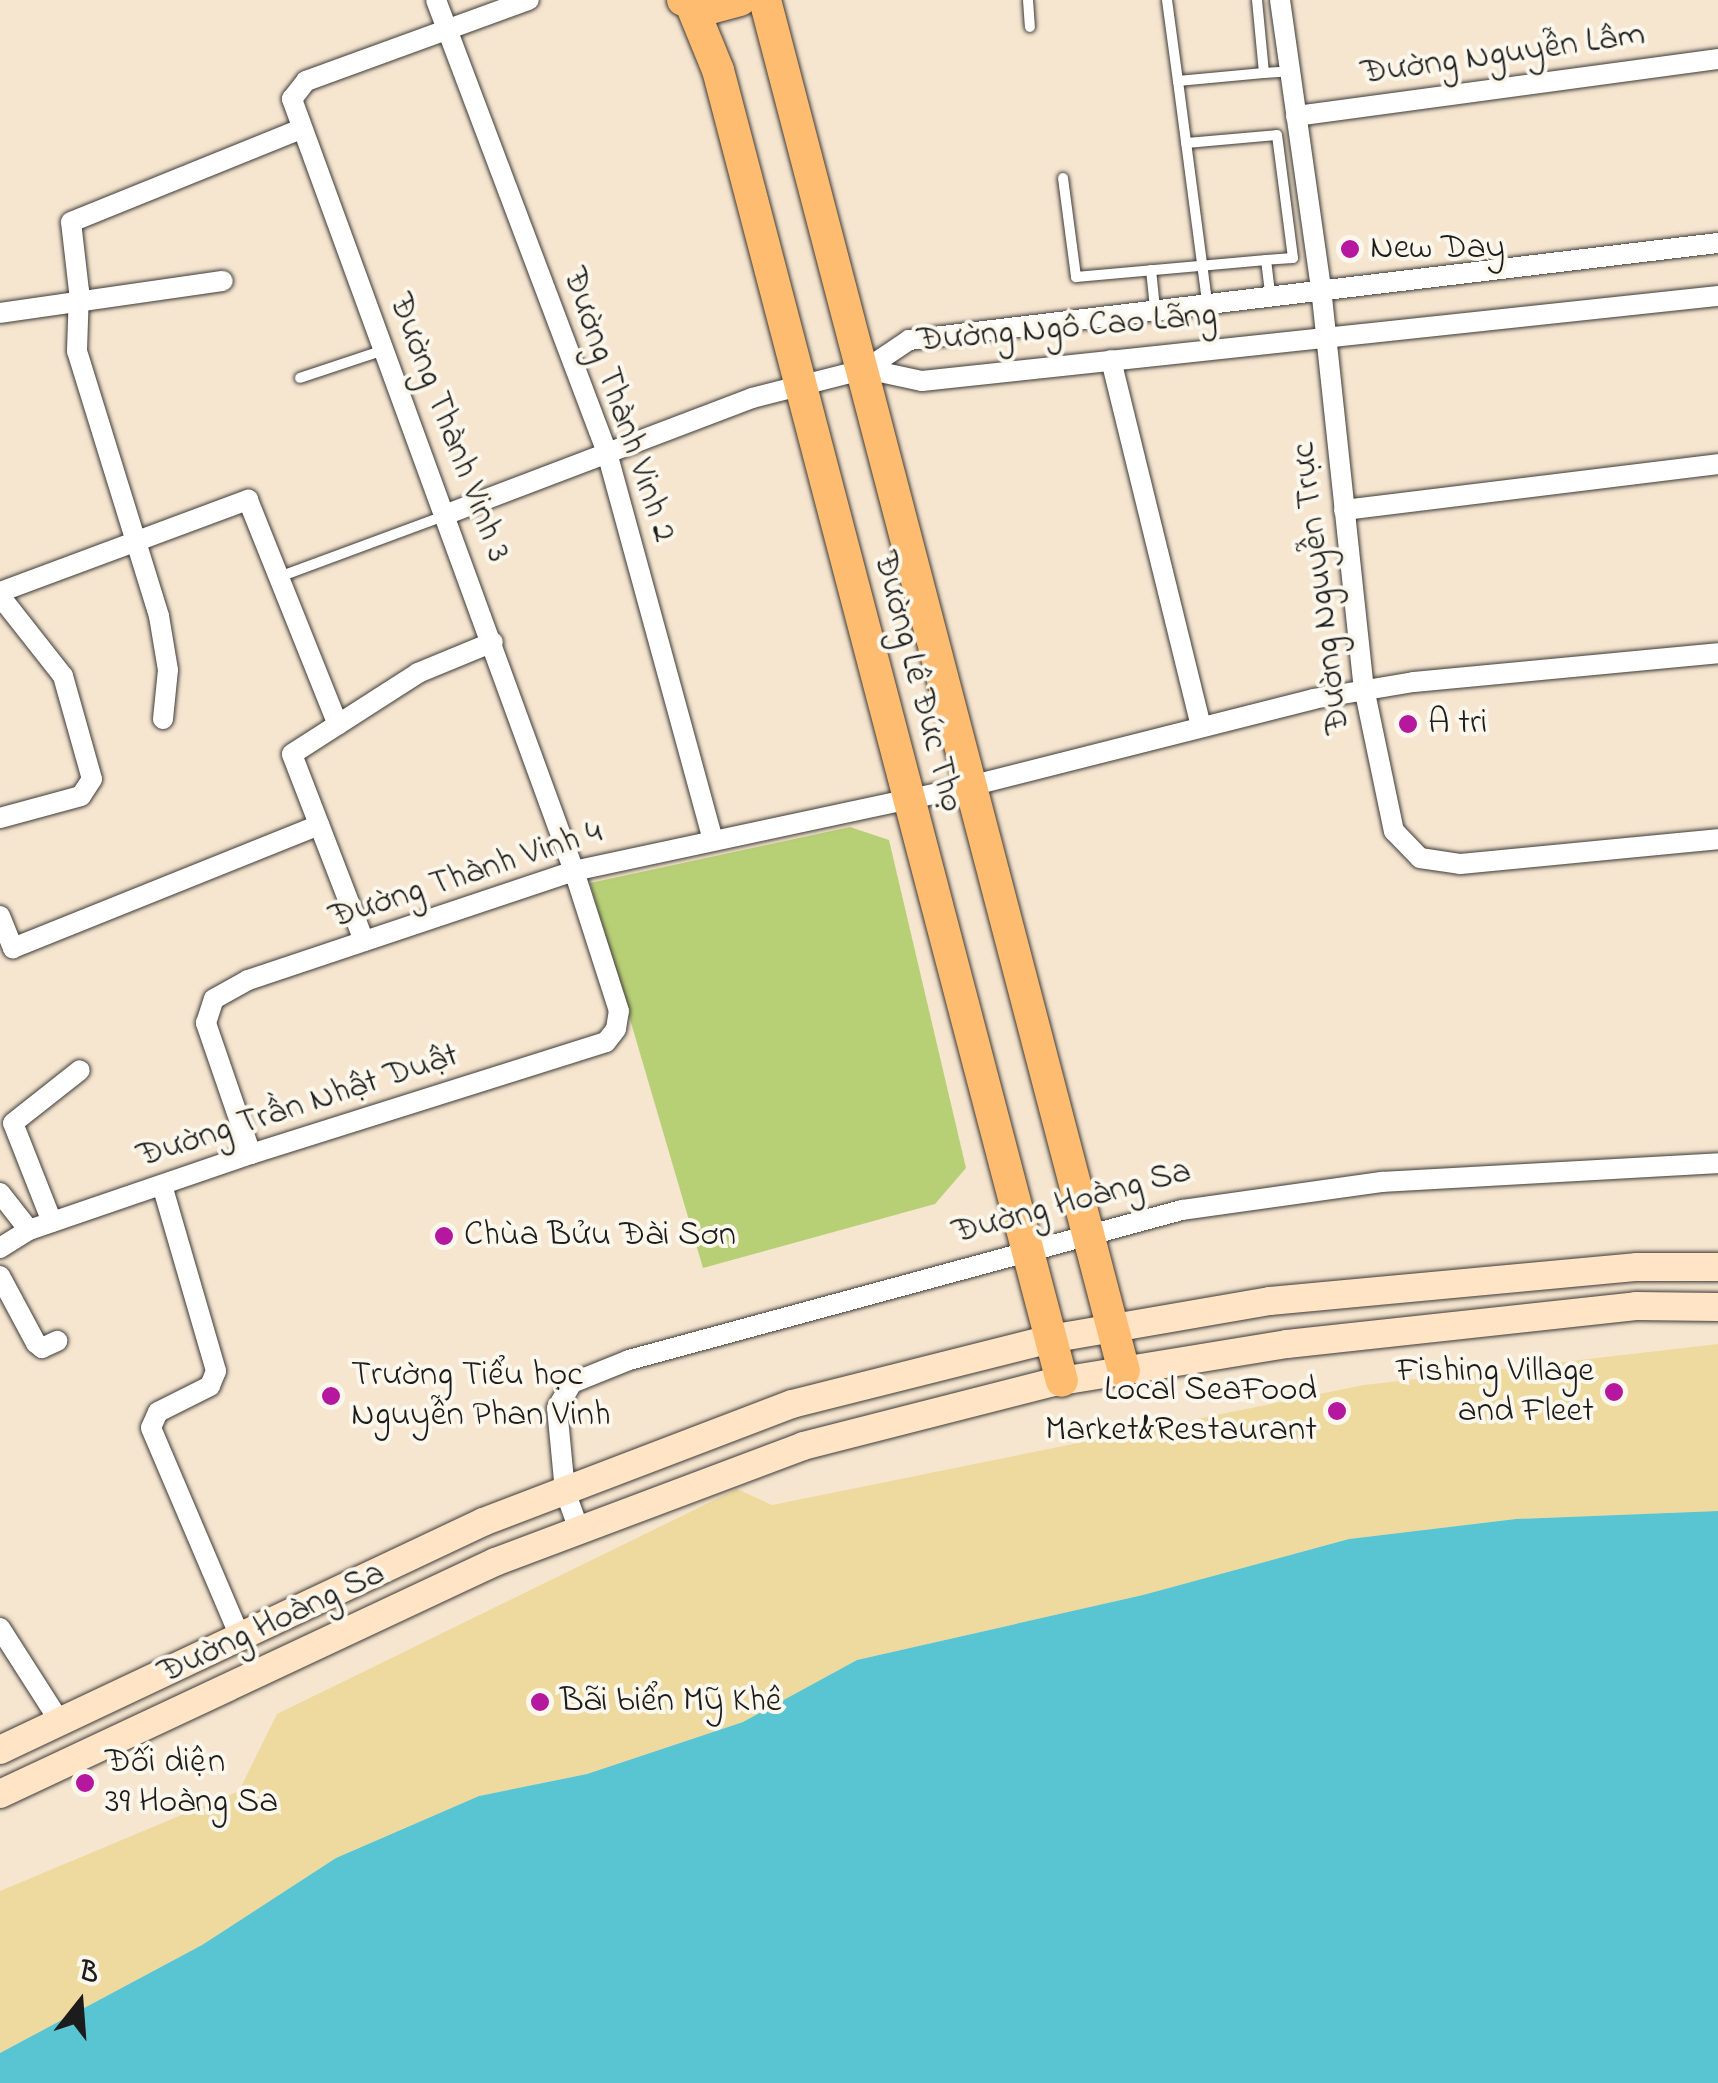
<!DOCTYPE html>
<html>
<head>
<meta charset="utf-8">
<style>
	body { margin:0 }
	#map { position:relative; width:1718px; height:2083px; overflow:hidden; background:#f6e6d0; font-family:"Indie Flower",sans-serif }
	div>[style] { position:absolute }
	.green>* { inset:0; background:#b8d075 }
	.sand>* { inset:0; background:#eeda9e }
	.water>* { inset:0; background:#59c5d3 }
	.roads { filter:drop-shadow(0 0 2px #3d3a37) drop-shadow(0 0 2px #3d3a37) }
	.service>* { height:10px; margin:-5px; padding:0 5px; transform-origin:5px; border-radius:5px; background:#fff }
	.minor>* { height:20px; margin:-10px; padding:0 10px; transform-origin:10px; border-radius:10px; background:#fff }
	.secondary>* { height:28px; margin:-14px; padding:0 14px; transform-origin:14px; border-radius:14px; background:#ffe4c6 }
	.primary>* { height:32px; margin:-16px; padding:0 16px; transform-origin:16px; border-radius:16px; background:#febc70 }
	.dots>* { width:28px; height:28px; translate:-50% -50%; box-sizing:border-box; border:5px solid #fbf7ec; border-radius:50% }
	span { translate:-50% -50%; white-space:nowrap; text-align:center; line-height:1.15; -webkit-text-stroke:8px #fbf7ec; paint-order:stroke }
	.street-label { font-size:35px; color:#1c1c1c }
	.poi-label { font-size:35px; color:#1c1c1c }
	.left { translate:0 -50%; text-align:left }
	.right { translate:-100% -50%; text-align:right }
	.north { position:absolute; left:30px; top:1953px; width:100px; height:100px; -webkit-text-stroke:8px #fbf7ec; paint-order:stroke; rotate:17deg; font-size:28px; font-weight:700; line-height:40px; text-align:center; color:#1c1c1c }
	.north::after { content:''; display:block; margin:auto; width:35px; height:45px; background:#1c1c1c; clip-path:polygon(50% 0,100% 100%,50% 72%,0 100%) }
</style>
</head>
<body>
<div id="map">
	<div class="green">
		<div style="clip-path:polygon(850px 827px,889px 840px,966px 1168px,935px 1204px,703px 1268px,590px 883px)"></div>
	</div>
	<div class="sand">
		<div style="clip-path:polygon(1718px 1344px,1718px 1511px,1516px 1519px,1349px 1539px,1143px 1595px,857px 1660px,743px 1722px,587px 1774px,479px 1796px,336px 1858px,202px 1945px,0 2053px,0 1891px,239px 1791px,277px 1714px,737px 1489px,772px 1505px,1364px 1385px)"></div>
	</div>
	<div class="water">
		<div style="clip-path:polygon(1718px 1511px,1718px 2083px,0 2083px,0 2053px,202px 1945px,336px 1858px,479px 1796px,587px 1774px,743px 1722px,857px 1660px,1143px 1595px,1349px 1539px,1516px 1519px)"></div>
	</div>
	<div class="roads">
		<div class="service">
			<div style="left:1028px;top:0;width:27px;rotate:86deg"></div>
			<div style="left:1167px;top:0;width:82px;rotate:82.3deg"></div>
			<div style="left:1178px;top:81px;width:86px;rotate:-5.3deg"></div>
			<div style="left:1257px;top:0;width:73px;rotate:84.5deg"></div>
			<div style="left:1264px;top:73px;width:26px;rotate:-4deg"></div>
			<div style="left:1178px;top:81px;width:223px;rotate:82.5deg"></div>
			<div style="left:1186px;top:143px;width:91px;rotate:-5deg"></div>
			<div style="left:1277px;top:135px;width:124px;rotate:82.6deg"></div>
			<div style="left:1293px;top:258px;width:27px;rotate:176deg"></div>
			<div style="left:1266px;top:260px;width:34px;rotate:83deg"></div>
			<div style="left:1063px;top:178px;width:100px;rotate:82.5deg"></div>
			<div style="left:1076px;top:277px;width:191px;rotate:-5.1deg"></div>
			<div style="left:1151px;top:270px;width:38px;rotate:84deg"></div>
			<div style="left:300px;top:378px;width:89px;rotate:-18.4deg"></div>
			<div style="left:279px;top:577px;width:179px;rotate:-20.3deg"></div>
		</div>
		<div class="minor">
			<div style="left:436px;top:0;width:480px;rotate:69.3deg"></div>
			<div style="left:606px;top:449px;width:404px;rotate:74.7deg"></div>
			<div style="left:1280px;top:0;width:291px;rotate:81.9deg"></div>
			<div style="left:1321px;top:288px;width:402px;rotate:83.9deg"></div>
			<div style="left:1364px;top:688px;width:146px;rotate:78.2deg"></div>
			<div style="left:1394px;top:831px;width:37px;rotate:46deg"></div>
			<div style="left:1420px;top:858px;width:40px;rotate:8.5deg"></div>
			<div style="left:1460px;top:864px;width:259px;rotate:-5.5deg"></div>
			<div style="left:1296px;top:116px;width:426px;rotate:-7.7deg"></div>
			<div style="left:0;top:313px;width:225px;rotate:-8.2deg"></div>
			<div style="left:1111px;top:360px;width:378px;rotate:76.2deg"></div>
			<div style="left:866px;top:369px;width:57px;rotate:12.1deg"></div>
			<div style="left:922px;top:381px;width:801px;rotate:-6.1deg"></div>
			<div style="left:1344px;top:510px;width:377px;rotate:-7deg"></div>
			<div style="left:447px;top:514px;width:326px;rotate:-20.8deg"></div>
			<div style="left:752px;top:398px;width:118px;rotate:-14.3deg"></div>
			<div style="left:866px;top:369px;width:52px;rotate:-34deg"></div>
			<div style="left:909px;top:340px;width:815px;rotate:-6.84deg"></div>
			<div style="left:0;top:592px;width:265px;rotate:-20.4deg"></div>
			<div style="left:248px;top:500px;width:242px;rotate:68.2deg"></div>
			<div style="left:0;top:596px;width:102px;rotate:51.8deg"></div>
			<div style="left:63px;top:676px;width:107px;rotate:74.3deg"></div>
			<div style="left:92px;top:779px;width:20px;rotate:123deg"></div>
			<div style="left:81px;top:796px;width:84px;rotate:164.8deg"></div>
			<div style="left:163px;top:719px;width:49px;rotate:-84.2deg"></div>
			<div style="left:168px;top:670px;width:55px;rotate:-99.5deg"></div>
			<div style="left:159px;top:616px;width:277px;rotate:-107.2deg"></div>
			<div style="left:77px;top:351px;width:60px;rotate:-88.1deg"></div>
			<div style="left:79px;top:291px;width:69px;rotate:-96.6deg"></div>
			<div style="left:71px;top:222px;width:246px;rotate:-22deg"></div>
			<div style="left:0;top:916px;width:35px;rotate:68deg"></div>
			<div style="left:13px;top:948px;width:330px;rotate:-21.9deg"></div>
			<div style="left:364px;top:941px;width:200px;rotate:-111.1deg"></div>
			<div style="left:292px;top:754px;width:150px;rotate:-32.7deg"></div>
			<div style="left:418px;top:673px;width:81px;rotate:-22.5deg"></div>
			<div style="left:251px;top:1154px;width:139px;rotate:-109deg"></div>
			<div style="left:206px;top:1023px;width:25px;rotate:-72deg"></div>
			<div style="left:214px;top:999px;width:39px;rotate:-29deg"></div>
			<div style="left:248px;top:980px;width:344px;rotate:-18.5deg"></div>
			<div style="left:574px;top:871px;width:409px;rotate:-12.1deg"></div>
			<div style="left:974px;top:785px;width:350px;rotate:-14.2deg"></div>
			<div style="left:1313px;top:699px;width:102px;rotate:-9.6deg"></div>
			<div style="left:1414px;top:682px;width:305px;rotate:-5.4deg"></div>
			<div style="left:162px;top:1185px;width:194px;rotate:73.8deg"></div>
			<div style="left:216px;top:1371px;width:16px;rotate:112deg"></div>
			<div style="left:210px;top:1386px;width:58px;rotate:153.4deg"></div>
			<div style="left:158px;top:1412px;width:17px;rotate:114deg"></div>
			<div style="left:151px;top:1428px;width:227px;rotate:66.9deg"></div>
			<div style="left:0;top:1193px;width:47px;rotate:51.9deg"></div>
			<div style="left:52px;top:1222px;width:106px;rotate:-111.5deg"></div>
			<div style="left:13px;top:1123px;width:85px;rotate:-38.3deg"></div>
			<div style="left:0;top:1248px;width:34px;rotate:-32deg"></div>
			<div style="left:29px;top:1230px;width:235px;rotate:-18.9deg"></div>
			<div style="left:251px;top:1154px;width:372px;rotate:-17.5deg"></div>
			<div style="left:606px;top:1042px;width:16px;rotate:-52deg"></div>
			<div style="left:616px;top:1029px;width:18px;rotate:-81deg"></div>
			<div style="left:619px;top:1011px;width:147px;rotate:-107.8deg"></div>
			<div style="left:574px;top:871px;width:822px;rotate:-110.07deg"></div>
			<div style="left:292px;top:99px;width:23px;rotate:-52deg"></div>
			<div style="left:306px;top:81px;width:237px;rotate:-20deg"></div>
			<div style="left:0;top:1276px;width:76px;rotate:61.8deg"></div>
			<div style="left:36px;top:1343px;width:8px;rotate:40deg"></div>
			<div style="left:42px;top:1348px;width:17px;rotate:-25deg"></div>
			<div style="left:579px;top:1530px;width:41px;rotate:-109.7deg"></div>
			<div style="left:565px;top:1491px;width:83px;rotate:-95.5deg"></div>
			<div style="left:557px;top:1408px;width:29px;rotate:-59deg"></div>
			<div style="left:572px;top:1383px;width:61px;rotate:-22deg"></div>
			<div style="left:629px;top:1360px;width:573px;rotate:-15.18deg"></div>
			<div style="left:1182px;top:1210px;width:202px;rotate:-8deg"></div>
			<div style="left:1382px;top:1182px;width:337px;rotate:-3.2deg"></div>
			<div style="left:0;top:1628px;width:112px;rotate:57.4deg"></div>
		</div>
		<div class="secondary">
			<div style="left:0;top:1750px;width:534px;rotate:-25.27deg"></div>
			<div style="left:483px;top:1522px;width:331px;rotate:-20.9deg"></div>
			<div style="left:792px;top:1404px;width:266px;rotate:-14.1deg"></div>
			<div style="left:1050px;top:1339px;width:223px;rotate:-9.8deg"></div>
			<div style="left:1270px;top:1301px;width:369px;rotate:-5.3deg"></div>
			<div style="left:1637px;top:1267px;width:81px"></div>
			<div style="left:0;top:1794px;width:547px;rotate:-25.11deg"></div>
			<div style="left:495px;top:1562px;width:329px;rotate:-20.6deg"></div>
			<div style="left:803px;top:1446px;width:260px;rotate:-14.3deg"></div>
			<div style="left:1055px;top:1382px;width:235px;rotate:-9.3deg"></div>
			<div style="left:1287px;top:1344px;width:351px;rotate:-6.2deg"></div>
			<div style="left:1636px;top:1306px;width:82px;rotate:0.7deg"></div>
		</div>
		<div class="primary">
			<div style="left:683px;top:0;width:28px;rotate:17deg"></div>
			<div style="left:710px;top:8px;width:31px;rotate:-15deg"></div>
			<div style="left:765px;top:0;width:1417px;rotate:75.33deg"></div>
			<div style="left:691px;top:4px;width:71px;rotate:67.8deg"></div>
			<div style="left:718px;top:70px;width:1355px;rotate:75.3deg"></div>
		</div>
	</div>
	<div class="dots">
		<div style="left:1350px;top:249px;background:#b5179e"></div>
		<div style="left:1408px;top:724px;background:#b5179e"></div>
		<div style="left:444px;top:1236px;background:#b5179e"></div>
		<div style="left:1614px;top:1392px;background:#b5179e"></div>
		<div style="left:331px;top:1396px;background:#b5179e"></div>
		<div style="left:1337px;top:1411px;background:#b5179e"></div>
		<div style="left:540px;top:1702px;background:#b5179e"></div>
		<div style="left:85px;top:1783px;background:#b5179e"></div>
	</div>
	<div class="street-label">
		<span style="left:1503px;top:55px;rotate:-8deg">Đường Nguyễn Lâm</span>
		<span style="left:1067px;top:329px;rotate:-5deg">Đường Ngô Cao Lãng</span>
		<span style="left:618px;top:405px;rotate:71deg">Đường Thành Vinh 2</span>
		<span style="left:448px;top:428px;rotate:69deg">Đường Thành Vinh 3</span>
		<span style="left:1322px;top:588px;rotate:-97deg">Đường Nguyễn Trực</span>
		<span style="left:917px;top:682px;rotate:75deg">Đường Lê Đức Thọ</span>
		<span style="left:466px;top:876px;rotate:-18deg">Đường Thành Vinh 4</span>
		<span style="left:298px;top:1107px;rotate:-18deg">Đường Trần Nhật Duật</span>
		<span style="left:1072px;top:1203px;rotate:-15deg">Đường Hoàng Sa</span>
		<span style="left:272px;top:1624px;rotate:-25deg">Đường Hoàng Sa</span>
	</div>
	<div class="poi-label">
		<span class="left" style="left:1370px;top:249px">New Day</span>
		<span class="left" style="left:1428px;top:724px">A tri</span>
		<span class="left" style="left:464px;top:1236px">Chùa Bửu Đài Sơn</span>
		<span class="right" style="left:1594px;top:1392px">Fishing Village<br>and Fleet</span>
		<span class="left" style="left:351px;top:1396px">Trường Tiểu học<br>Nguyễn Phan Vinh</span>
		<span class="right" style="left:1317px;top:1411px">Local SeaFood<br>Market&amp;Restaurant</span>
		<span class="left" style="left:560px;top:1702px">Bãi biển Mỹ Khê</span>
		<span class="left" style="left:105px;top:1783px">Đối diện<br>39 Hoàng Sa</span>
	</div>
	<div class="north">B</div>
</div>
</body>
</html>
